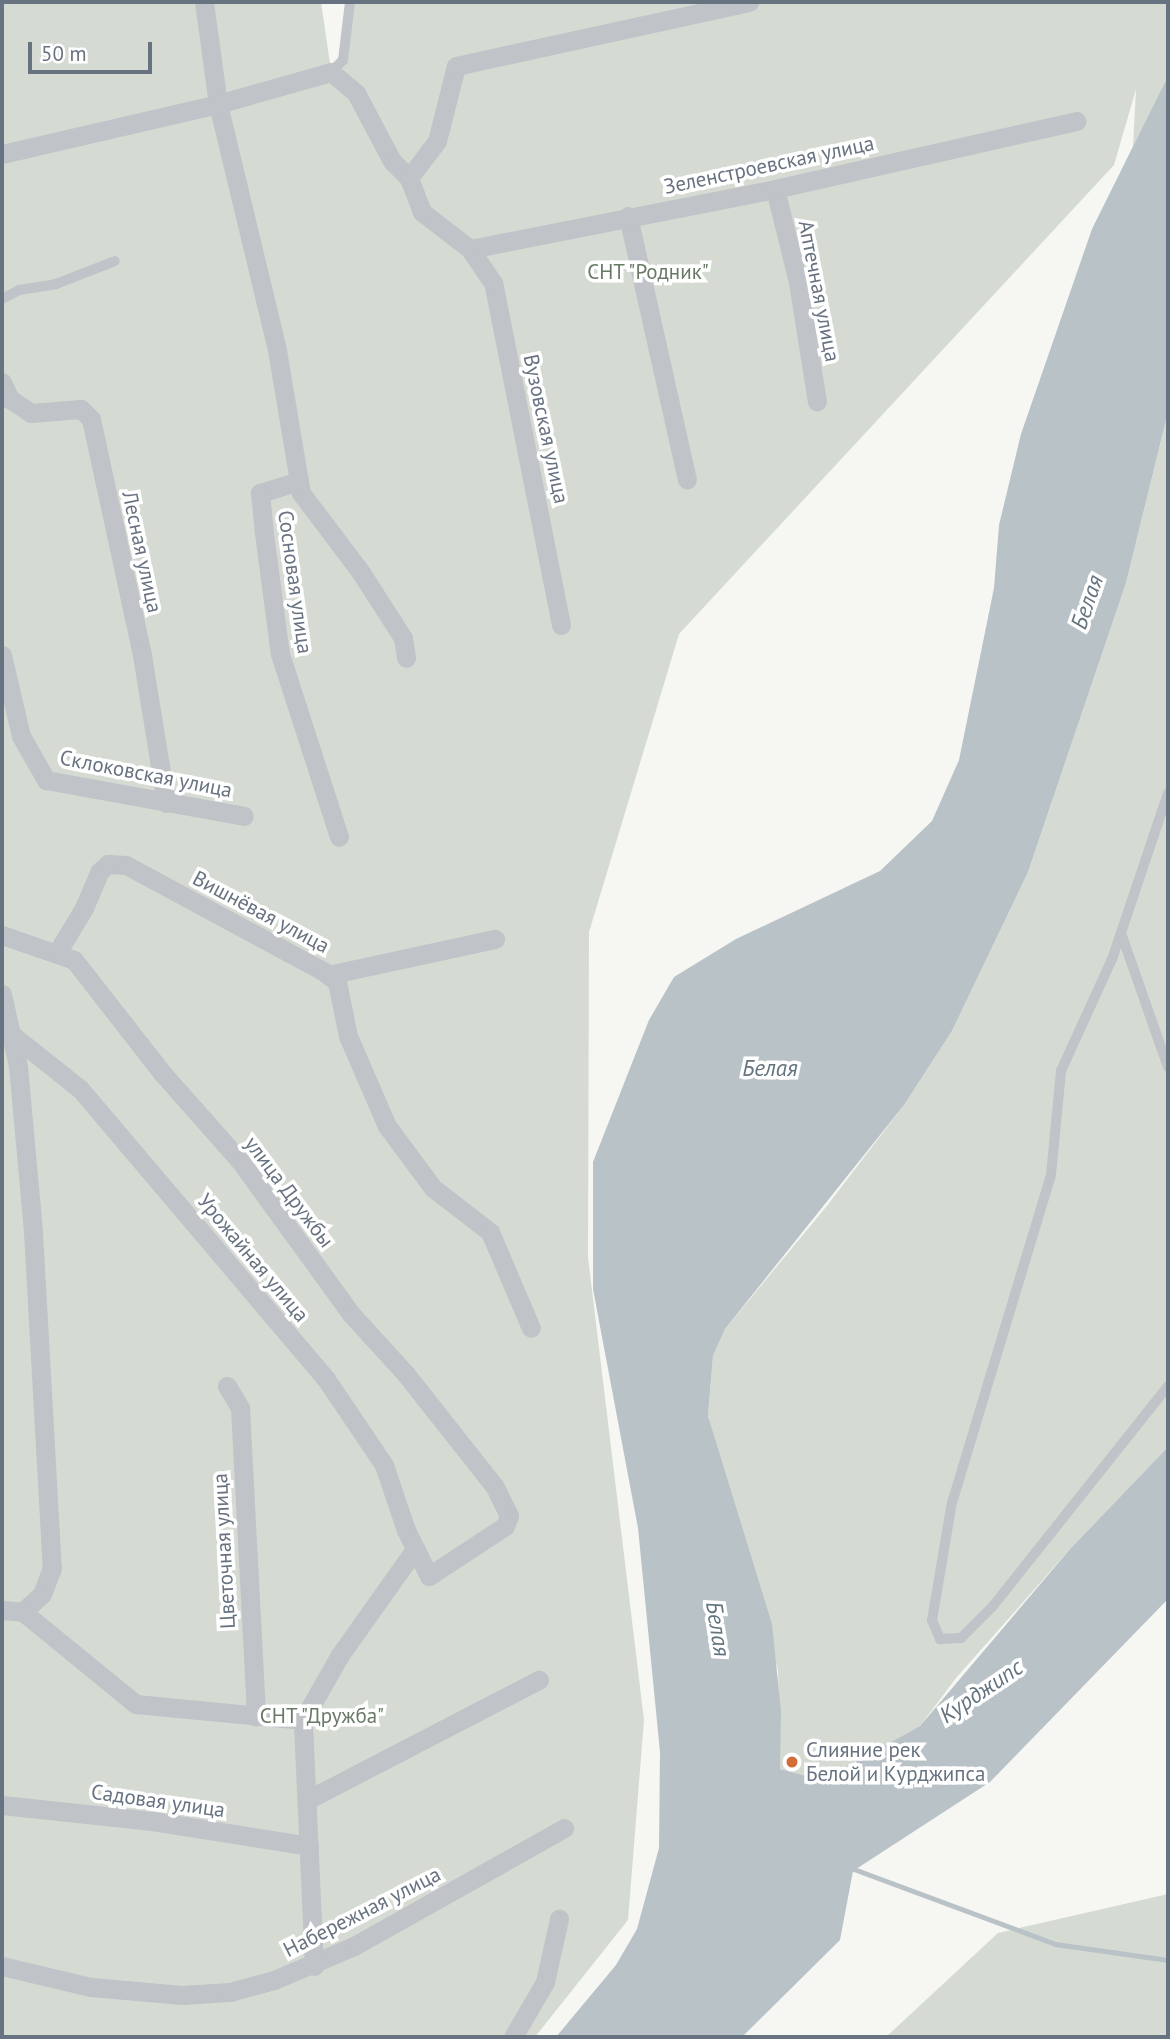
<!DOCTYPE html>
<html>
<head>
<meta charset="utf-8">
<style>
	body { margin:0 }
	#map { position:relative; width:1170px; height:2039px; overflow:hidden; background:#f6f6f3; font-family:"PT Sans",sans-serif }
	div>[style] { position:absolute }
	.green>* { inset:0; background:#d5dbd3 }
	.water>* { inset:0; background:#b9c2c7 }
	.stream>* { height:5px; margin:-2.5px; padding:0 2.5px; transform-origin:2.5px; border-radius:2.5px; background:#b9c2c7 }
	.lane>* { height:10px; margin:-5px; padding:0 5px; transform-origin:5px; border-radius:5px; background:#c0c3c7 }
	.street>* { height:19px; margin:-9.5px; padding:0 9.5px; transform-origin:9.5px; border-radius:9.5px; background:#c0c3c7 }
	.dots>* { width:19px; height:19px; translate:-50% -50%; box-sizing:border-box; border:4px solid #fff; border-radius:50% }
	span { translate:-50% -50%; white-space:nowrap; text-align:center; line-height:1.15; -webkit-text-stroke:7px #fff; paint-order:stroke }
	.street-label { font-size:21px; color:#687381 }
	.park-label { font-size:21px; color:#687966 }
	.poi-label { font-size:21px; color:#687381 }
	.left { translate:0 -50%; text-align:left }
	.water-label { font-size:23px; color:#64747e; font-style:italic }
	.frame { position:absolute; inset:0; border:4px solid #687381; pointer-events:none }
	.scale { position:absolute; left:28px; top:42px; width:124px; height:32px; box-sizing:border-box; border:4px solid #687381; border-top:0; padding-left:9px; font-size:21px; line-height:24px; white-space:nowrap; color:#687381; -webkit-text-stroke:5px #fff; paint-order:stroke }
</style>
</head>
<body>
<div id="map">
	<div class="green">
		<div style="clip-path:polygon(2px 2px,321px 2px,331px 70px,343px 59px,350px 2px,1168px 2px,1168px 76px,1133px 147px,1136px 89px,1114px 165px,679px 634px,589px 932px,588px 1257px,644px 1720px,628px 1920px,535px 2037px,2px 2037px)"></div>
		<div style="clip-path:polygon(1168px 412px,1168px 1447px,1071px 1548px,956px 1678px,920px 1726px,851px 1765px,809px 1777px,780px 1769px,778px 1670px,708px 1416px,713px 1356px,725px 1329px,826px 1207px,904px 1105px,952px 1031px,1028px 872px,1126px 583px)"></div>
		<div style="clip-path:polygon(1168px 1894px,1168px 2037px,886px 2037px,998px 1933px)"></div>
	</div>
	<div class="water">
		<div style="clip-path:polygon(1168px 76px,1168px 412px,1126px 583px,1028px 872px,952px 1031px,904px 1105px,725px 1329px,713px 1356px,708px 1416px,772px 1624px,781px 1711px,780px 1769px,810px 1777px,850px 1765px,920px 1726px,1071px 1548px,1168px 1447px,1168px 1599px,990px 1782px,853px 1871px,840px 1940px,742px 2037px,556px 2037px,616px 1965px,637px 1929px,659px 1848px,660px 1752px,638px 1528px,593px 1289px,593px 1162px,649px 1020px,674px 977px,736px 939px,880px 871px,932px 821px,959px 760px,994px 588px,999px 525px,1021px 434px,1092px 229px)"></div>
	</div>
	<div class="stream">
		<div style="left:851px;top:1868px;width:218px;rotate:20.4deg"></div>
		<div style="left:1055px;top:1944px;width:114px;rotate:8.1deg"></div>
	</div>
	<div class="lane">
		<div style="left:331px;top:72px;width:17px;rotate:-45deg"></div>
		<div style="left:343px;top:60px;width:58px;rotate:-83.1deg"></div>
		<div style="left:2px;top:299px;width:19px;rotate:-28deg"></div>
		<div style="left:19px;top:290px;width:37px;rotate:-9deg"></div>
		<div style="left:56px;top:284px;width:63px;rotate:-21.3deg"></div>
		<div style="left:1168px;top:793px;width:175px;rotate:108.6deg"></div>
		<div style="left:1112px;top:959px;width:123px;rotate:114.5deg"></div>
		<div style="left:1061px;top:1071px;width:104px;rotate:95.5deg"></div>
		<div style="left:1051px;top:1175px;width:342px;rotate:106.8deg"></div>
		<div style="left:952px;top:1502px;width:120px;rotate:99.6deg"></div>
		<div style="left:932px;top:1620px;width:21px;rotate:67deg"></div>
		<div style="left:940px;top:1639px;width:21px;rotate:-3deg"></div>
		<div style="left:961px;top:1638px;width:45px;rotate:-45deg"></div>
		<div style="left:993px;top:1606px;width:281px;rotate:-51.5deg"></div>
		<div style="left:1121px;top:933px;width:142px;rotate:70.7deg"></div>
	</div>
	<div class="street">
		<div style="left:204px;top:2px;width:103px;rotate:82.2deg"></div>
		<div style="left:218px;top:104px;width:253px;rotate:76.5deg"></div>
		<div style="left:277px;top:350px;width:145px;rotate:80.5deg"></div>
		<div style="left:301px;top:493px;width:98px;rotate:52.9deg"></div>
		<div style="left:360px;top:571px;width:80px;rotate:57.3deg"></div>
		<div style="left:403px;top:638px;width:20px;rotate:81deg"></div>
		<div style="left:2px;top:154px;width:222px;rotate:-13deg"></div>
		<div style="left:218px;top:104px;width:117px;rotate:-15.8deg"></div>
		<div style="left:331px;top:72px;width:33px;rotate:40deg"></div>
		<div style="left:356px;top:93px;width:77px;rotate:62.1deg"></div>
		<div style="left:392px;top:161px;width:24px;rotate:45deg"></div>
		<div style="left:775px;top:189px;width:96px;rotate:76.1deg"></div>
		<div style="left:798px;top:282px;width:121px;rotate:81deg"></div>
		<div style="left:628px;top:216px;width:270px;rotate:77.4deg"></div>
		<div style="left:470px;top:249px;width:311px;rotate:-11.1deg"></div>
		<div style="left:775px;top:189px;width:309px;rotate:-12.7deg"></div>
		<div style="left:2px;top:382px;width:19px;rotate:65deg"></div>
		<div style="left:10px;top:399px;width:25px;rotate:34deg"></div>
		<div style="left:31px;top:413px;width:50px;rotate:-4.6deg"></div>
		<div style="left:81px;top:409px;width:14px;rotate:45deg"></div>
		<div style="left:91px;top:419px;width:241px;rotate:77.8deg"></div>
		<div style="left:142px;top:655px;width:150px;rotate:80.8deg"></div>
		<div style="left:299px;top:481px;width:41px;rotate:162.9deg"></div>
		<div style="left:260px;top:493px;width:40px;rotate:84.3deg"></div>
		<div style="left:264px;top:533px;width:122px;rotate:82.5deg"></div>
		<div style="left:280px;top:654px;width:192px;rotate:72.1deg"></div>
		<div style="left:561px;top:625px;width:349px;rotate:-101.2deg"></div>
		<div style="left:493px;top:283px;width:41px;rotate:-124.1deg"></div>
		<div style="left:470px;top:249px;width:61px;rotate:-142.4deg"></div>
		<div style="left:422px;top:212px;width:36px;rotate:-111deg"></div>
		<div style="left:409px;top:178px;width:46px;rotate:-52.9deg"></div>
		<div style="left:437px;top:141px;width:77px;rotate:-75.8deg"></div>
		<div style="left:456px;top:66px;width:300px;rotate:-12.3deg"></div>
		<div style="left:2px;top:655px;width:83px;rotate:76.8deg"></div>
		<div style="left:21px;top:736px;width:51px;rotate:60.4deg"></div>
		<div style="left:46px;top:780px;width:201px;rotate:10.3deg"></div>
		<div style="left:2px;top:935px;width:76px;rotate:19.1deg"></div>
		<div style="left:74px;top:960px;width:146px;rotate:52deg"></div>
		<div style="left:164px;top:1075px;width:115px;rotate:48.5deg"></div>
		<div style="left:240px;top:1161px;width:190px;rotate:54deg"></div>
		<div style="left:352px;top:1315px;width:79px;rotate:47.6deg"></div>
		<div style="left:405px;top:1373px;width:145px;rotate:51.7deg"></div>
		<div style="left:495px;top:1487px;width:32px;rotate:64deg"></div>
		<div style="left:509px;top:1516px;width:11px;rotate:112deg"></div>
		<div style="left:505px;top:1526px;width:91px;rotate:146.7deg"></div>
		<div style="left:429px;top:1576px;width:51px;rotate:-116.6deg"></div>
		<div style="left:406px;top:1530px;width:69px;rotate:-108.7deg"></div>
		<div style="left:384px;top:1465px;width:104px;rotate:-124deg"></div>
		<div style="left:326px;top:1379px;width:380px;rotate:-130.3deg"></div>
		<div style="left:80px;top:1089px;width:100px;rotate:-141.5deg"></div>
		<div style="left:58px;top:951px;width:50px;rotate:-58.8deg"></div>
		<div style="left:84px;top:908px;width:39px;rotate:-67deg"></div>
		<div style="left:99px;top:872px;width:12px;rotate:-42deg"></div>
		<div style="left:108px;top:864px;width:18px;rotate:3deg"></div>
		<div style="left:126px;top:865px;width:224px;rotate:28.3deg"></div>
		<div style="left:323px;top:971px;width:18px;rotate:38deg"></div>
		<div style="left:337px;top:982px;width:55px;rotate:78.5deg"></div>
		<div style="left:348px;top:1036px;width:98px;rotate:66.6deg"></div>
		<div style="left:387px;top:1126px;width:77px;rotate:53.4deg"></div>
		<div style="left:433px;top:1188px;width:72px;rotate:37.7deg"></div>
		<div style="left:490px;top:1232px;width:104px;rotate:66.9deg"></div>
		<div style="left:328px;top:975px;width:171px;rotate:-12.2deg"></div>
		<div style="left:2px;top:994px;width:74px;rotate:77.5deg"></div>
		<div style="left:18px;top:1066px;width:167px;rotate:84.8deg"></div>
		<div style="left:33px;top:1232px;width:337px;rotate:86.8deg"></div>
		<div style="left:52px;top:1568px;width:28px;rotate:111deg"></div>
		<div style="left:42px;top:1594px;width:26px;rotate:137deg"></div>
		<div style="left:227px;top:1386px;width:26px;rotate:59deg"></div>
		<div style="left:240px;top:1408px;width:309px;rotate:87deg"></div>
		<div style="left:2px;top:1610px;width:21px;rotate:5deg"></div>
		<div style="left:23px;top:1612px;width:146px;rotate:39.2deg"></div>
		<div style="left:136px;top:1704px;width:168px;rotate:5.5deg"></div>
		<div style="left:309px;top:1799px;width:259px;rotate:-27.4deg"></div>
		<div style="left:2px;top:1805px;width:151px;rotate:6.1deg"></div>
		<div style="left:152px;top:1821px;width:159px;rotate:9deg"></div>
		<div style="left:2px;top:1966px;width:91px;rotate:13.3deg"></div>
		<div style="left:91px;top:1987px;width:91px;rotate:5deg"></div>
		<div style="left:182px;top:1995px;width:48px;rotate:-3.6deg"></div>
		<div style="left:230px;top:1992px;width:46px;rotate:-15.3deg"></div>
		<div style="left:274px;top:1980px;width:87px;rotate:-23deg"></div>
		<div style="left:354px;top:1946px;width:241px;rotate:-29.3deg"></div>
		<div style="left:314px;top:1966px;width:246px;rotate:-92.6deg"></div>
		<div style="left:303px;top:1720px;width:75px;rotate:-60.4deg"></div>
		<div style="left:340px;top:1655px;width:130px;rotate:-54.7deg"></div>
		<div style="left:513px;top:2037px;width:64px;rotate:-59.8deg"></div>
		<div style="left:545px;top:1982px;width:65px;rotate:-77.5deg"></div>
	</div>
	<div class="dots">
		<div style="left:792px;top:1762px;background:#d26c38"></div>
	</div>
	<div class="street-label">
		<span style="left:769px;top:165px;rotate:-12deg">Зеленстроевская улица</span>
		<span style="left:819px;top:291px;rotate:79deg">Аптечная улица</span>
		<span style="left:546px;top:429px;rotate:78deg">Вузовская улица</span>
		<span style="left:142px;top:552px;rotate:78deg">Лесная улица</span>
		<span style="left:295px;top:582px;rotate:82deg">Сосновая улица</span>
		<span style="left:146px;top:774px;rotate:11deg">Склоковская улица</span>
		<span style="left:261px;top:912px;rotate:28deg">Вишнёвая улица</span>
		<span style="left:289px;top:1192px;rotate:53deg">улица Дружбы</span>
		<span style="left:253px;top:1258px;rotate:50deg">Урожайная улица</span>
		<span style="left:224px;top:1551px;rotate:-93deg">Цветочная улица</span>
		<span style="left:158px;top:1801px;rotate:8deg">Садовая улица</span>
		<span style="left:362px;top:1912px;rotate:-27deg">Набережная улица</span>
	</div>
	<div class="park-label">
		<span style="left:648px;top:272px">СНТ "Родник"</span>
		<span style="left:322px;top:1716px">СНТ "Дружба"</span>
	</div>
	<div class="poi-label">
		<span class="left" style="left:806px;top:1762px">Слияние рек<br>Белой и Курджипса</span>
	</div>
	<div class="water-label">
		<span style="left:1087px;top:602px;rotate:-71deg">Белая</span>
		<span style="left:770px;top:1068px">Белая</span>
		<span style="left:718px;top:1629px;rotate:81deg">Белая</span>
		<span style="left:981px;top:1691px;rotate:-34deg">Курджипс</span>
	</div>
	<div class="frame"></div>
	<div class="scale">50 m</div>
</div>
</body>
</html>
